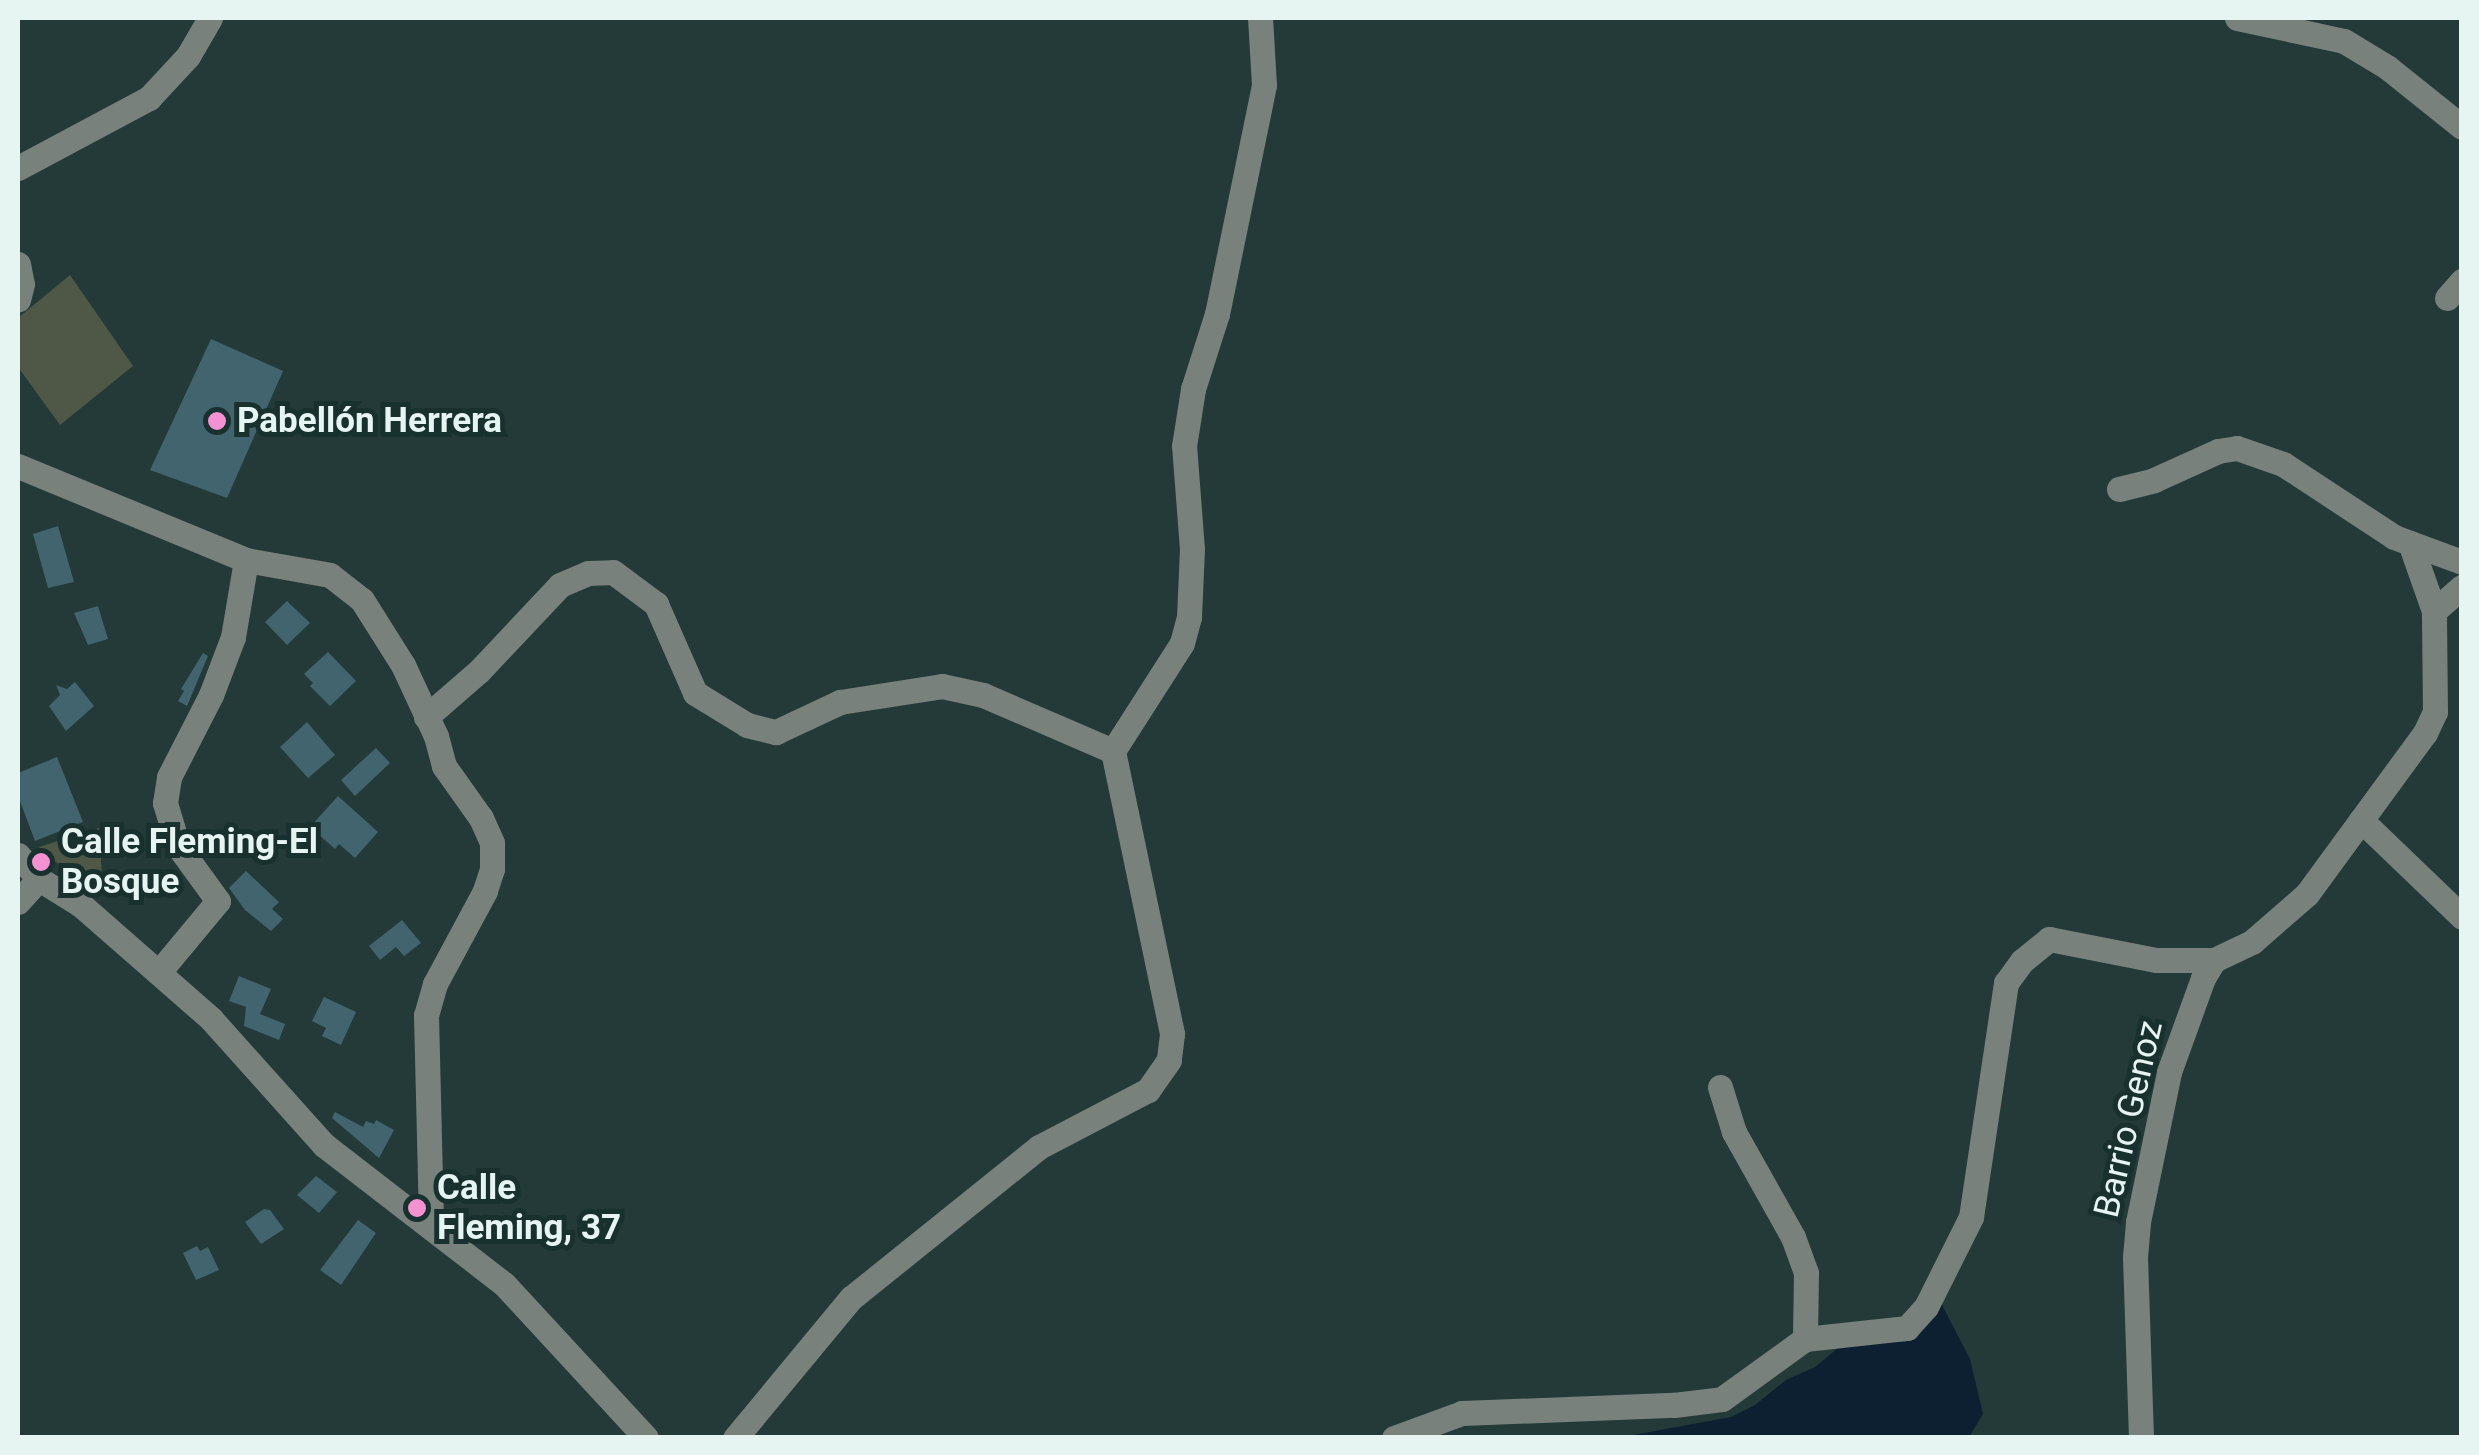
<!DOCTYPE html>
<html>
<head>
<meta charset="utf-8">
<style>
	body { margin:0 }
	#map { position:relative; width:2479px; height:1455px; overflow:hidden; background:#233a38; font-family:Roboto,sans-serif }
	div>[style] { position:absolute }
	.green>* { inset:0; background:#4f5846 }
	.water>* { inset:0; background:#0d2032 }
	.building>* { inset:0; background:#41646f }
	.minor>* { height:25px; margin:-12.5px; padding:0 12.5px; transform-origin:12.5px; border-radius:12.5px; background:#78817c }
	.dots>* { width:28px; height:28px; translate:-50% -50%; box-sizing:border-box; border:5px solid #18302e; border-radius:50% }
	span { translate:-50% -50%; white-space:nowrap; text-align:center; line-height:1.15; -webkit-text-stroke:10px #18302e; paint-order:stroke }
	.poi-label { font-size:35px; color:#e6f4f2; font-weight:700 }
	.left { translate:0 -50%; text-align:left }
	.street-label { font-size:35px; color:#e6f4f2 }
	.frame { position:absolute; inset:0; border:20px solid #e6f4f2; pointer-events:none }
</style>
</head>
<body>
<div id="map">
	<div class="green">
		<div style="clip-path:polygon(70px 275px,133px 366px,60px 425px,18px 367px,18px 318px)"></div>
		<div style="clip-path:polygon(99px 828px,103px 895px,93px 895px,39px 847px)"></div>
	</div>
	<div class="water">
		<div style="clip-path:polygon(1940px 1301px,1970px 1359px,1983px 1414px,1969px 1437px,1617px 1438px,1731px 1417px,1755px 1405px,1786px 1380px,1815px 1367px,1845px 1342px,1906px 1342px,1928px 1322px)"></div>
	</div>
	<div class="building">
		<div style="clip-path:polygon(211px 339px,283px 371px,227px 498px,150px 470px)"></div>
		<div style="clip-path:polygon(58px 526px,74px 582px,48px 588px,33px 534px)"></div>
		<div style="clip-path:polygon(287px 601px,310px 623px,287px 645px,265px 622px)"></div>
		<div style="clip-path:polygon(98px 606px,108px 639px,88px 645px,74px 613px)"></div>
		<div style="clip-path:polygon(328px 652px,356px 681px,330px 706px,310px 686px,313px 683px,304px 674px)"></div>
		<div style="clip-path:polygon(203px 653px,208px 656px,187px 706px,178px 701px,184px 691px,181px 689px)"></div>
		<div style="clip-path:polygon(75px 682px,94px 706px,66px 731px,49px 706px,60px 695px,56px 685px,67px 689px)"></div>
		<div style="clip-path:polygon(307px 722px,335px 755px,308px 778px,280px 747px)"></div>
		<div style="clip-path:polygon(376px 748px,390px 763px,355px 796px,341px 780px)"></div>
		<div style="clip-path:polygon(57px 757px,83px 822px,35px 841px,18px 796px,18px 773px)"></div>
		<div style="clip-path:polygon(338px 796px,378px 832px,355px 858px,339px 844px,335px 849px,310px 827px)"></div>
		<div style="clip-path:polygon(246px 871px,279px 902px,272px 909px,283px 919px,271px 931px,245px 910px,229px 888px)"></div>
		<div style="clip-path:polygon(402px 920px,421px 943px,404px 956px,396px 947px,380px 960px,369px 946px)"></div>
		<div style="clip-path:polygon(239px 976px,271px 989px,260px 1014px,285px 1024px,279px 1040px,244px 1026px,246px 1007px,229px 1001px)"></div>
		<div style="clip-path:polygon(324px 997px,356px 1012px,341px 1045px,322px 1036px,326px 1028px,312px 1021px)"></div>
		<div style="clip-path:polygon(335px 1112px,363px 1127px,366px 1121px,374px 1124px,376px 1120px,394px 1130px,379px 1158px,332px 1118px)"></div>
		<div style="clip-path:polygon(316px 1176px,337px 1192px,319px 1213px,297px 1195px)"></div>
		<div style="clip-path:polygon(264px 1209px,270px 1210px,284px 1229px,261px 1244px,245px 1222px)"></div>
		<div style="clip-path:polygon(358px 1220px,376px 1233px,341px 1285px,320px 1270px)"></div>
		<div style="clip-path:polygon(197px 1246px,200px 1251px,208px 1247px,219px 1270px,196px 1280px,183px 1253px)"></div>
	</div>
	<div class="minor">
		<div style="left:2237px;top:18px;width:109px;rotate:12.1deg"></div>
		<div style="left:2344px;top:41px;width:50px;rotate:31.2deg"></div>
		<div style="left:2387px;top:67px;width:96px;rotate:38.7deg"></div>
		<div style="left:18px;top:168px;width:149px;rotate:-28.1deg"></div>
		<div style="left:149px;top:98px;width:57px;rotate:-47.1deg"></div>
		<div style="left:188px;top:56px;width:44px;rotate:-59.9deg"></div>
		<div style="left:18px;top:264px;width:20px;rotate:79deg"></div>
		<div style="left:22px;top:284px;width:16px;rotate:104deg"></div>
		<div style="left:2447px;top:298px;width:23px;rotate:-49deg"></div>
		<div style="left:18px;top:466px;width:247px;rotate:22.4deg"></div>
		<div style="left:246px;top:560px;width:85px;rotate:10.1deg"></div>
		<div style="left:330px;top:575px;width:41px;rotate:38deg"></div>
		<div style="left:362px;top:600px;width:77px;rotate:57.8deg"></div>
		<div style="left:403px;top:665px;width:78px;rotate:65.1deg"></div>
		<div style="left:436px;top:736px;width:31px;rotate:75deg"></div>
		<div style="left:444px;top:766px;width:64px;rotate:54.6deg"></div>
		<div style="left:481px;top:818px;width:27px;rotate:66deg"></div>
		<div style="left:492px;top:843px;width:26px;rotate:90deg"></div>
		<div style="left:492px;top:869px;width:23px;rotate:108deg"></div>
		<div style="left:485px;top:891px;width:106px;rotate:118.3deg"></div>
		<div style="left:435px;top:984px;width:32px;rotate:106deg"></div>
		<div style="left:426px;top:1015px;width:212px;rotate:88.6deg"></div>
		<div style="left:2119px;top:489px;width:36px;rotate:-14deg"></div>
		<div style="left:2154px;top:480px;width:70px;rotate:-24.4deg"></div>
		<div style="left:2218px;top:451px;width:19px;rotate:-9deg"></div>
		<div style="left:2237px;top:448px;width:49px;rotate:19.2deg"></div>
		<div style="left:2283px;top:464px;width:133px;rotate:33.3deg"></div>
		<div style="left:2394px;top:537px;width:72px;rotate:20.2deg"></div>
		<div style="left:2434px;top:611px;width:37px;rotate:-41deg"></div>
		<div style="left:426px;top:717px;width:70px;rotate:-41deg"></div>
		<div style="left:479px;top:671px;width:118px;rotate:-46.7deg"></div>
		<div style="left:560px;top:585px;width:30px;rotate:-23deg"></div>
		<div style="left:588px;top:573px;width:25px;rotate:-2deg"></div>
		<div style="left:613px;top:572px;width:54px;rotate:36.7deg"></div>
		<div style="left:656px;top:604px;width:97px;rotate:66.3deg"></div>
		<div style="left:695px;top:693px;width:61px;rotate:31.6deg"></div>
		<div style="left:747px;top:725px;width:30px;rotate:14deg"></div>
		<div style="left:776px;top:732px;width:71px;rotate:-25.1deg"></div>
		<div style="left:840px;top:702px;width:103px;rotate:-8.9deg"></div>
		<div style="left:942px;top:686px;width:42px;rotate:12.4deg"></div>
		<div style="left:983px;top:695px;width:142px;rotate:23.3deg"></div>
		<div style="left:1113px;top:751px;width:289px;rotate:78.2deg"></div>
		<div style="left:1172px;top:1034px;width:26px;rotate:97deg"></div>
		<div style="left:1169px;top:1060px;width:37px;rotate:125deg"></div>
		<div style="left:1148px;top:1090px;width:123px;rotate:152.4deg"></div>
		<div style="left:1039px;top:1147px;width:241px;rotate:141.2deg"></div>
		<div style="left:851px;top:1298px;width:182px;rotate:129.6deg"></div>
		<div style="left:1113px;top:751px;width:128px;rotate:-57.4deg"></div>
		<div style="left:1182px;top:643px;width:27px;rotate:-75deg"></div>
		<div style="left:1189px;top:617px;width:68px;rotate:-87.5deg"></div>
		<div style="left:1192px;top:549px;width:103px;rotate:-94.4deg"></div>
		<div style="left:1184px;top:446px;width:58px;rotate:-81deg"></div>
		<div style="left:1193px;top:389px;width:79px;rotate:-72.3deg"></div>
		<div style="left:1217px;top:314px;width:234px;rotate:-78.4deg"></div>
		<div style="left:1264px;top:85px;width:67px;rotate:-93.4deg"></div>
		<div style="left:2361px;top:820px;width:140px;rotate:43.8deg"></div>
		<div style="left:18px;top:855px;width:32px;rotate:49deg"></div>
		<div style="left:39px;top:879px;width:49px;rotate:31.8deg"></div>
		<div style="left:81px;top:905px;width:173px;rotate:41.2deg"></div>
		<div style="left:211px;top:1019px;width:169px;rotate:48.1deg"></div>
		<div style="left:324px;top:1145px;width:227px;rotate:37.7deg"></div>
		<div style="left:504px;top:1284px;width:209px;rotate:47.3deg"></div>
		<div style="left:18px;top:902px;width:31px;rotate:-48deg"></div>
		<div style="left:159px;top:972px;width:92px;rotate:-50.3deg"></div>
		<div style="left:218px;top:901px;width:68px;rotate:-126deg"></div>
		<div style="left:178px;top:846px;width:45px;rotate:-106.8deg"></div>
		<div style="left:165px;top:803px;width:26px;rotate:-81deg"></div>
		<div style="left:169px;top:777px;width:92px;rotate:-62.9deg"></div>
		<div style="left:211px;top:695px;width:62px;rotate:-69.2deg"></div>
		<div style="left:233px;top:637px;width:78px;rotate:-80.4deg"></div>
		<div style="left:1720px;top:1087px;width:47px;rotate:72.7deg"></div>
		<div style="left:1734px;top:1132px;width:120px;rotate:60.7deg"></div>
		<div style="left:1793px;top:1237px;width:38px;rotate:70deg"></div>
		<div style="left:1806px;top:1273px;width:66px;rotate:90.9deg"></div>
		<div style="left:1394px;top:1438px;width:72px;rotate:-20.2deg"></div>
		<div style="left:1462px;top:1413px;width:212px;rotate:-2.2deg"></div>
		<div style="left:1674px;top:1405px;width:48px;rotate:-7.1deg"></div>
		<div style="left:1722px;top:1399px;width:102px;rotate:-35.9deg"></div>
		<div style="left:1805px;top:1339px;width:103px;rotate:-6.2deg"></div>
		<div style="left:1907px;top:1328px;width:28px;rotate:-48deg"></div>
		<div style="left:1926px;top:1307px;width:101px;rotate:-63.4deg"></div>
		<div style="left:1971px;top:1217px;width:237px;rotate:-81.5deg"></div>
		<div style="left:2006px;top:983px;width:27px;rotate:-54deg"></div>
		<div style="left:2022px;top:961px;width:35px;rotate:-39deg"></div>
		<div style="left:2049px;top:939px;width:109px;rotate:11.1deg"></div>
		<div style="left:2156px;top:960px;width:58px"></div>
		<div style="left:2141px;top:1438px;width:181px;rotate:-91.9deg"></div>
		<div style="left:2135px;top:1257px;width:35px;rotate:-85deg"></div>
		<div style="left:2138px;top:1222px;width:153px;rotate:-78.3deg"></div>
		<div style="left:2169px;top:1072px;width:100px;rotate:-70.1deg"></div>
		<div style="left:2203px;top:978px;width:21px;rotate:-59deg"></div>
		<div style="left:2214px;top:960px;width:42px;rotate:-25.3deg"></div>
		<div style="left:2252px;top:942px;width:73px;rotate:-41.1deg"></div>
		<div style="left:2307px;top:894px;width:200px;rotate:-53.8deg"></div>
		<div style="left:2425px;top:733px;width:23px;rotate:-65deg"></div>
		<div style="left:2435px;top:712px;width:101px;rotate:-90.6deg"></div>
		<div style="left:2434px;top:611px;width:72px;rotate:-109.4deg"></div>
	</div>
	<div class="dots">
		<div style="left:217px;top:421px;background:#f491d3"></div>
		<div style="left:41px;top:862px;background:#f491d3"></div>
		<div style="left:417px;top:1208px;background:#f491d3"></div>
	</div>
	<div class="poi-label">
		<span class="left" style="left:237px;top:421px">Pabellón Herrera</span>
		<span class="left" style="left:61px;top:862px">Calle Fleming-El<br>Bosque</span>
		<span class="left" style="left:437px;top:1208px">Calle<br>Fleming, 37</span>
	</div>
	<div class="street-label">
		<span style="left:2129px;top:1119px;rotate:-77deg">Barrio Genoz</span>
	</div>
	<div class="frame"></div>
</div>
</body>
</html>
